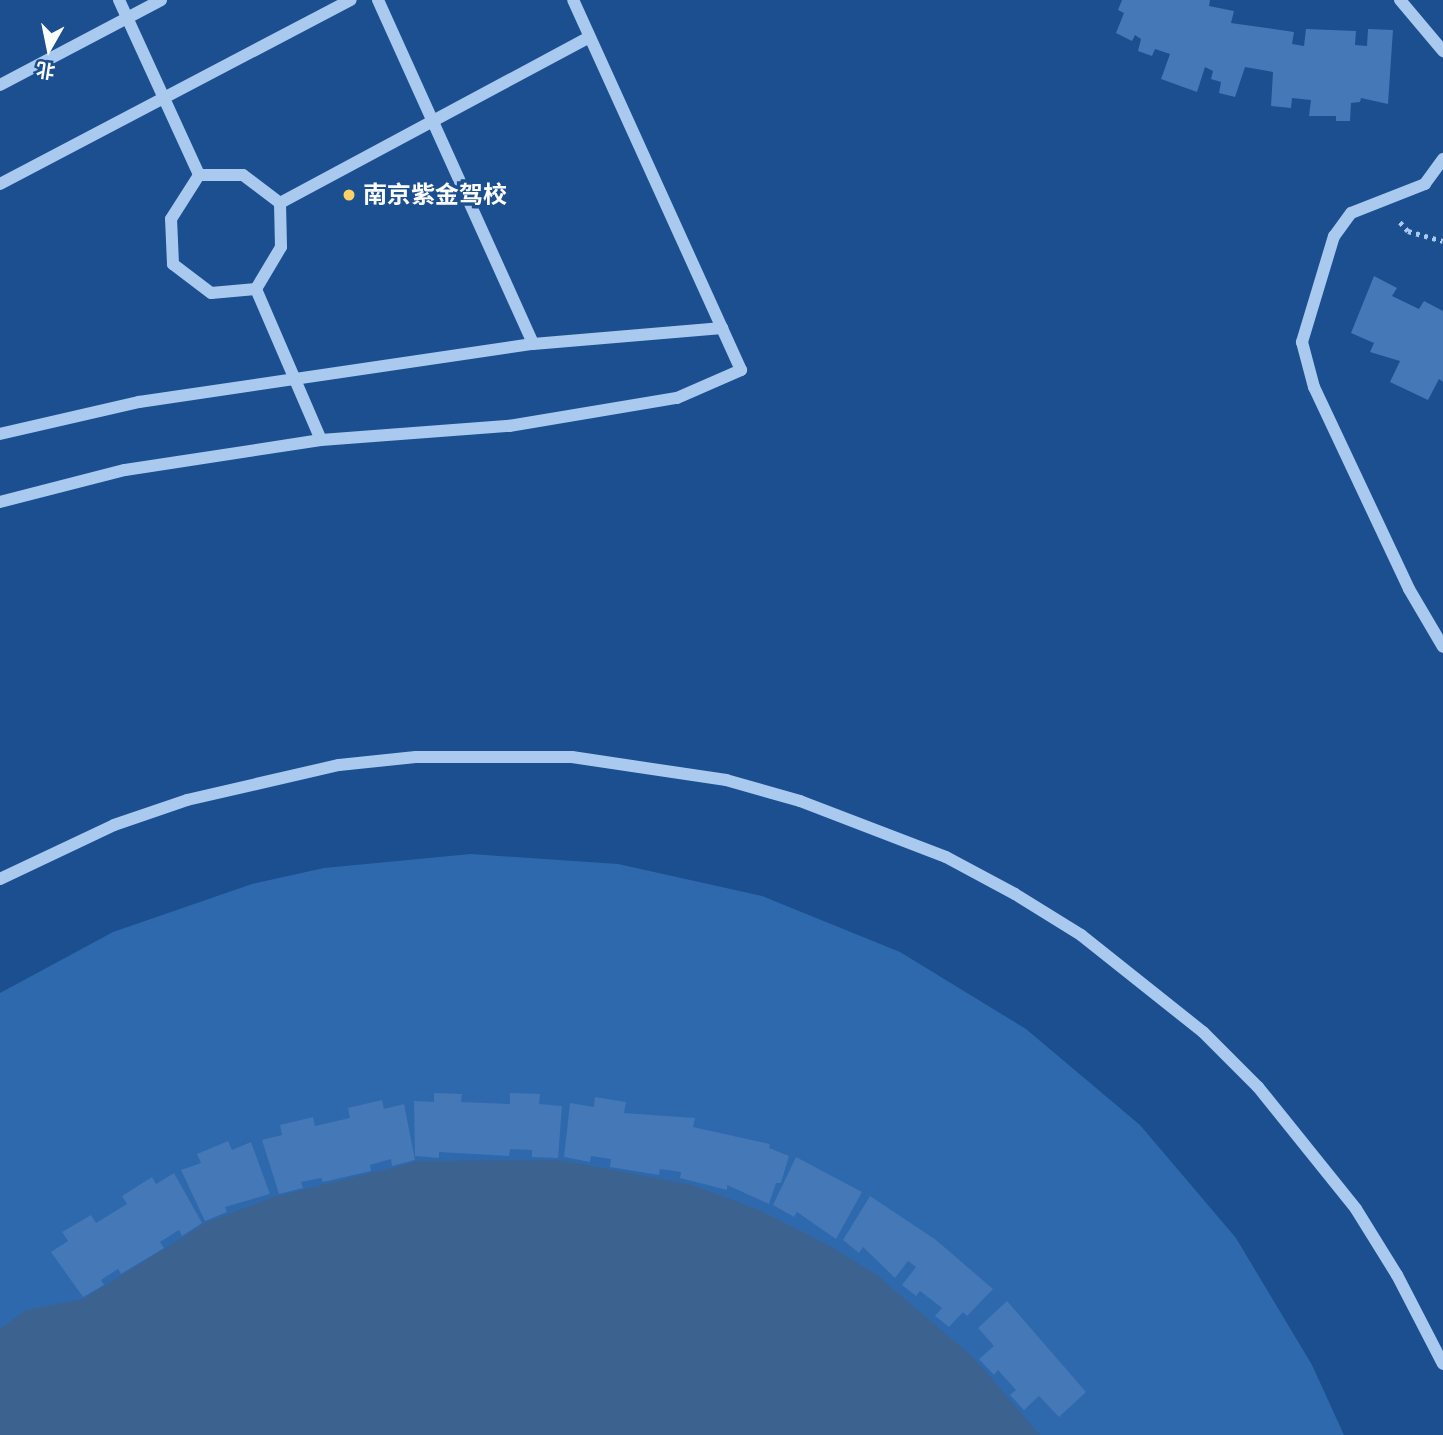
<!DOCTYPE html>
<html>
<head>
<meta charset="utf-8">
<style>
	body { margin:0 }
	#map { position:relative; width:1443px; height:1435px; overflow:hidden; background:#1b4f8f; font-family:"Space Grotesk","Noto Sans SC",sans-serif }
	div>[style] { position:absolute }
	.green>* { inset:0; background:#2e69ad }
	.water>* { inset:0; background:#3c6290 }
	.building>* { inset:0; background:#4478b7 }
	.path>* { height:4.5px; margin-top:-2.25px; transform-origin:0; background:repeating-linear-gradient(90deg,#a9c9ee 0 3.5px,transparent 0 8.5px) }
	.minor>* { height:12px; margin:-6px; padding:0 6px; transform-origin:6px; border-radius:6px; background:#a9c9ee }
	.dots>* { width:19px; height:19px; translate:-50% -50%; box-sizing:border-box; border:4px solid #1b4f8f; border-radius:50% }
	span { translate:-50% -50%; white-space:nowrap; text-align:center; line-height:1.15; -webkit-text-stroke:7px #1b4f8f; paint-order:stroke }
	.poi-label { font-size:24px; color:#fff; font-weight:700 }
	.left { translate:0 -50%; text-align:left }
	.north { position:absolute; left:14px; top:14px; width:70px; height:70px; -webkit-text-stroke:5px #1b4f8f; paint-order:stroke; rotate:189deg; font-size:19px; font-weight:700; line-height:28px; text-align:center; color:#fff }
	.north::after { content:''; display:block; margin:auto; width:24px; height:32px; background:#fff; clip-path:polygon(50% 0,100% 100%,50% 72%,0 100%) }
</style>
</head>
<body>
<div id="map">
	<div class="green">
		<div style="clip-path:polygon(471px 854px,618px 864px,762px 896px,900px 952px,1026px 1029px,1140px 1125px,1236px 1238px,1312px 1365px,1344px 1435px,0 1435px,0 993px,113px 932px,252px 884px,324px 868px)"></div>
	</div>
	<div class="water">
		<div style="clip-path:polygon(560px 1160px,692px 1185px,759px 1210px,830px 1246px,877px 1275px,974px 1358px,1040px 1435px,0 1435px,0 1329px,26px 1310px,83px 1299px,207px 1222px,274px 1197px,419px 1161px)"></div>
	</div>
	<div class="building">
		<div style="clip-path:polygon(1122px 0,1210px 0,1209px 6px,1234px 11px,1231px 23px,1294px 32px,1292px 44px,1304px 46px,1306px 29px,1356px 31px,1355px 45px,1367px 46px,1368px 29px,1393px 30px,1388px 104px,1361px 98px,1360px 102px,1351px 103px,1350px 121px,1336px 121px,1336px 116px,1309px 116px,1311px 100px,1292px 98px,1291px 108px,1271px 106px,1273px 72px,1245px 67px,1235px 97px,1219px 93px,1221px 82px,1211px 79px,1213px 71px,1205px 67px,1197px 92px,1161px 79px,1170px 54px,1155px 49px,1152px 56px,1138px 51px,1141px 39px,1135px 35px,1132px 41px,1116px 33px,1124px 13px,1118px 10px)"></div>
		<div style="clip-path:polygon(1374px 276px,1397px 288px,1392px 296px,1419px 309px,1424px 301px,1443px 311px,1443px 382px,1439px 379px,1428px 400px,1390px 382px,1400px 361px,1370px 352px,1374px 343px,1351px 333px)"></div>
		<div style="clip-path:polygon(434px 1093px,462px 1094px,461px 1102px,510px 1104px,510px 1093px,540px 1094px,539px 1104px,562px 1106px,558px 1158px,532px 1157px,532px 1150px,510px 1149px,509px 1156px,439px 1152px,439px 1158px,415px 1156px,414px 1101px,434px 1102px)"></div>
		<div style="clip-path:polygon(595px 1097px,626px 1102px,624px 1113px,695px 1118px,693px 1127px,770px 1144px,769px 1148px,789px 1156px,781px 1183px,776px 1183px,769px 1204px,727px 1185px,727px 1190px,680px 1178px,681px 1172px,660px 1169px,659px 1175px,610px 1167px,611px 1159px,591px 1156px,590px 1162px,564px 1157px,570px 1103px,594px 1107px)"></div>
		<div style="clip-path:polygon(382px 1100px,384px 1109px,404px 1104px,415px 1160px,392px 1166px,391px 1159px,370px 1165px,371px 1171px,323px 1182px,321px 1178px,301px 1182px,303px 1188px,279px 1194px,262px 1140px,282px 1135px,280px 1125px,313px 1117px,315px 1126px,350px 1118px,348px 1108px)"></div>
		<div style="clip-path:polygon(228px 1141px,232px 1150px,251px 1142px,270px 1194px,225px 1207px,227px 1212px,205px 1221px,181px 1170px,201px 1163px,197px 1154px)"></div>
		<div style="clip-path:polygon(796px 1157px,862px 1192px,836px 1239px,797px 1212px,794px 1217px,773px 1205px)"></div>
		<div style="clip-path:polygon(174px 1173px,202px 1223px,182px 1236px,179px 1230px,160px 1242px,164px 1248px,121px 1274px,118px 1269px,101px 1280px,104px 1285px,83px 1297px,51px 1252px,68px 1241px,62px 1232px,91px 1215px,96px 1223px,127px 1204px,122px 1196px,152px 1177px,156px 1184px)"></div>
		<div style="clip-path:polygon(870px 1196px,936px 1240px,993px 1289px,967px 1316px,963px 1312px,949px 1327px,935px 1316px,942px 1308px,920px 1291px,916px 1296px,902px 1285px,916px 1267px,908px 1261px,895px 1278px,863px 1247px,859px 1253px,843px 1240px)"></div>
		<div style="clip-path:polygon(1007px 1301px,1086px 1392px,1059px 1417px,1039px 1396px,1024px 1410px,1010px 1395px,1016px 1390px,998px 1370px,994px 1375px,979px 1359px,994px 1346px,978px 1328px)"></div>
	</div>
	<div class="path">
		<div style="left:1400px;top:222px;width:12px;rotate:48deg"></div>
		<div style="left:1408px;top:231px;width:36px;rotate:16deg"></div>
	</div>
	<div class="minor">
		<div style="left:119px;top:0;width:192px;rotate:65.4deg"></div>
		<div style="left:378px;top:0;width:377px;rotate:65.7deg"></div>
		<div style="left:1400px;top:0;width:67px;rotate:49.9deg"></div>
		<div style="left:0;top:85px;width:182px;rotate:-27.8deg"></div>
		<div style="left:1443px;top:159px;width:31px;rotate:126deg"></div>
		<div style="left:1425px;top:184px;width:79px;rotate:158.6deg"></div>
		<div style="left:1351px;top:213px;width:29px;rotate:126deg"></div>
		<div style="left:1334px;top:236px;width:111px;rotate:106.8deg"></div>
		<div style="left:1302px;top:342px;width:47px;rotate:75.1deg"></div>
		<div style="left:1314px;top:387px;width:223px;rotate:64.8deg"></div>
		<div style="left:1409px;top:589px;width:67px;rotate:59.6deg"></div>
		<div style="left:199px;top:175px;width:44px"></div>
		<div style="left:243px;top:175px;width:46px;rotate:37.1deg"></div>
		<div style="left:280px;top:203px;width:44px;rotate:88.7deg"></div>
		<div style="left:281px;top:247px;width:49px;rotate:120.8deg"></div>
		<div style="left:256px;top:289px;width:45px;rotate:174.9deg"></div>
		<div style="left:211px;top:293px;width:48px;rotate:-142.7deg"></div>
		<div style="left:173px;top:264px;width:45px;rotate:-92.5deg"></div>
		<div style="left:171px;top:219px;width:52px;rotate:-57.5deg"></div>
		<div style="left:0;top:184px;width:396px;rotate:-27.7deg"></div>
		<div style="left:280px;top:203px;width:351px;rotate:-28.2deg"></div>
		<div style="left:256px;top:289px;width:164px;rotate:66.7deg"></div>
		<div style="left:0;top:434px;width:143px;rotate:-13deg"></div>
		<div style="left:139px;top:402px;width:398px;rotate:-8.4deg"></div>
		<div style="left:533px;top:344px;width:190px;rotate:-4.8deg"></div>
		<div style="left:0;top:502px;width:129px;rotate:-14.4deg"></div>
		<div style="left:125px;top:470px;width:198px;rotate:-8.7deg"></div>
		<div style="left:321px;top:440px;width:189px;rotate:-4.3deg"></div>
		<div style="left:509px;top:426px;width:170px;rotate:-9.5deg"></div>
		<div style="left:677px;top:398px;width:70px;rotate:-23.6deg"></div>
		<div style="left:741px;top:370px;width:406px;rotate:-114.4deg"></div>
		<div style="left:0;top:879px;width:126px;rotate:-25.3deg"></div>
		<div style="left:114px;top:825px;width:77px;rotate:-18.9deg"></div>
		<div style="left:187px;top:800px;width:156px;rotate:-13deg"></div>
		<div style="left:339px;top:765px;width:77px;rotate:-5.9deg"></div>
		<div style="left:416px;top:757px;width:156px"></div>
		<div style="left:572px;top:757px;width:156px;rotate:8.5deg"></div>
		<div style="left:726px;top:780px;width:77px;rotate:15.8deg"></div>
		<div style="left:800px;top:801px;width:156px;rotate:21deg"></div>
		<div style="left:946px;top:857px;width:78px;rotate:28.2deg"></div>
		<div style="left:1015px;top:894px;width:78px;rotate:31.8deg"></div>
		<div style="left:1081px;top:935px;width:156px;rotate:38.5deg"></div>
		<div style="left:1203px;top:1032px;width:78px;rotate:45deg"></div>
		<div style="left:1258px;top:1087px;width:156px;rotate:51.2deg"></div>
		<div style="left:1356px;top:1209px;width:78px;rotate:58.2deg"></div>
		<div style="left:1397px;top:1275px;width:100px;rotate:62.7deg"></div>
	</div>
	<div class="dots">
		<div style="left:349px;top:195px;background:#ffd166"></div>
	</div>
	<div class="poi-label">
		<span class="left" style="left:363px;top:195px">南京紫金驾校</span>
	</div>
	<div class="north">北</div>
</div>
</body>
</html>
